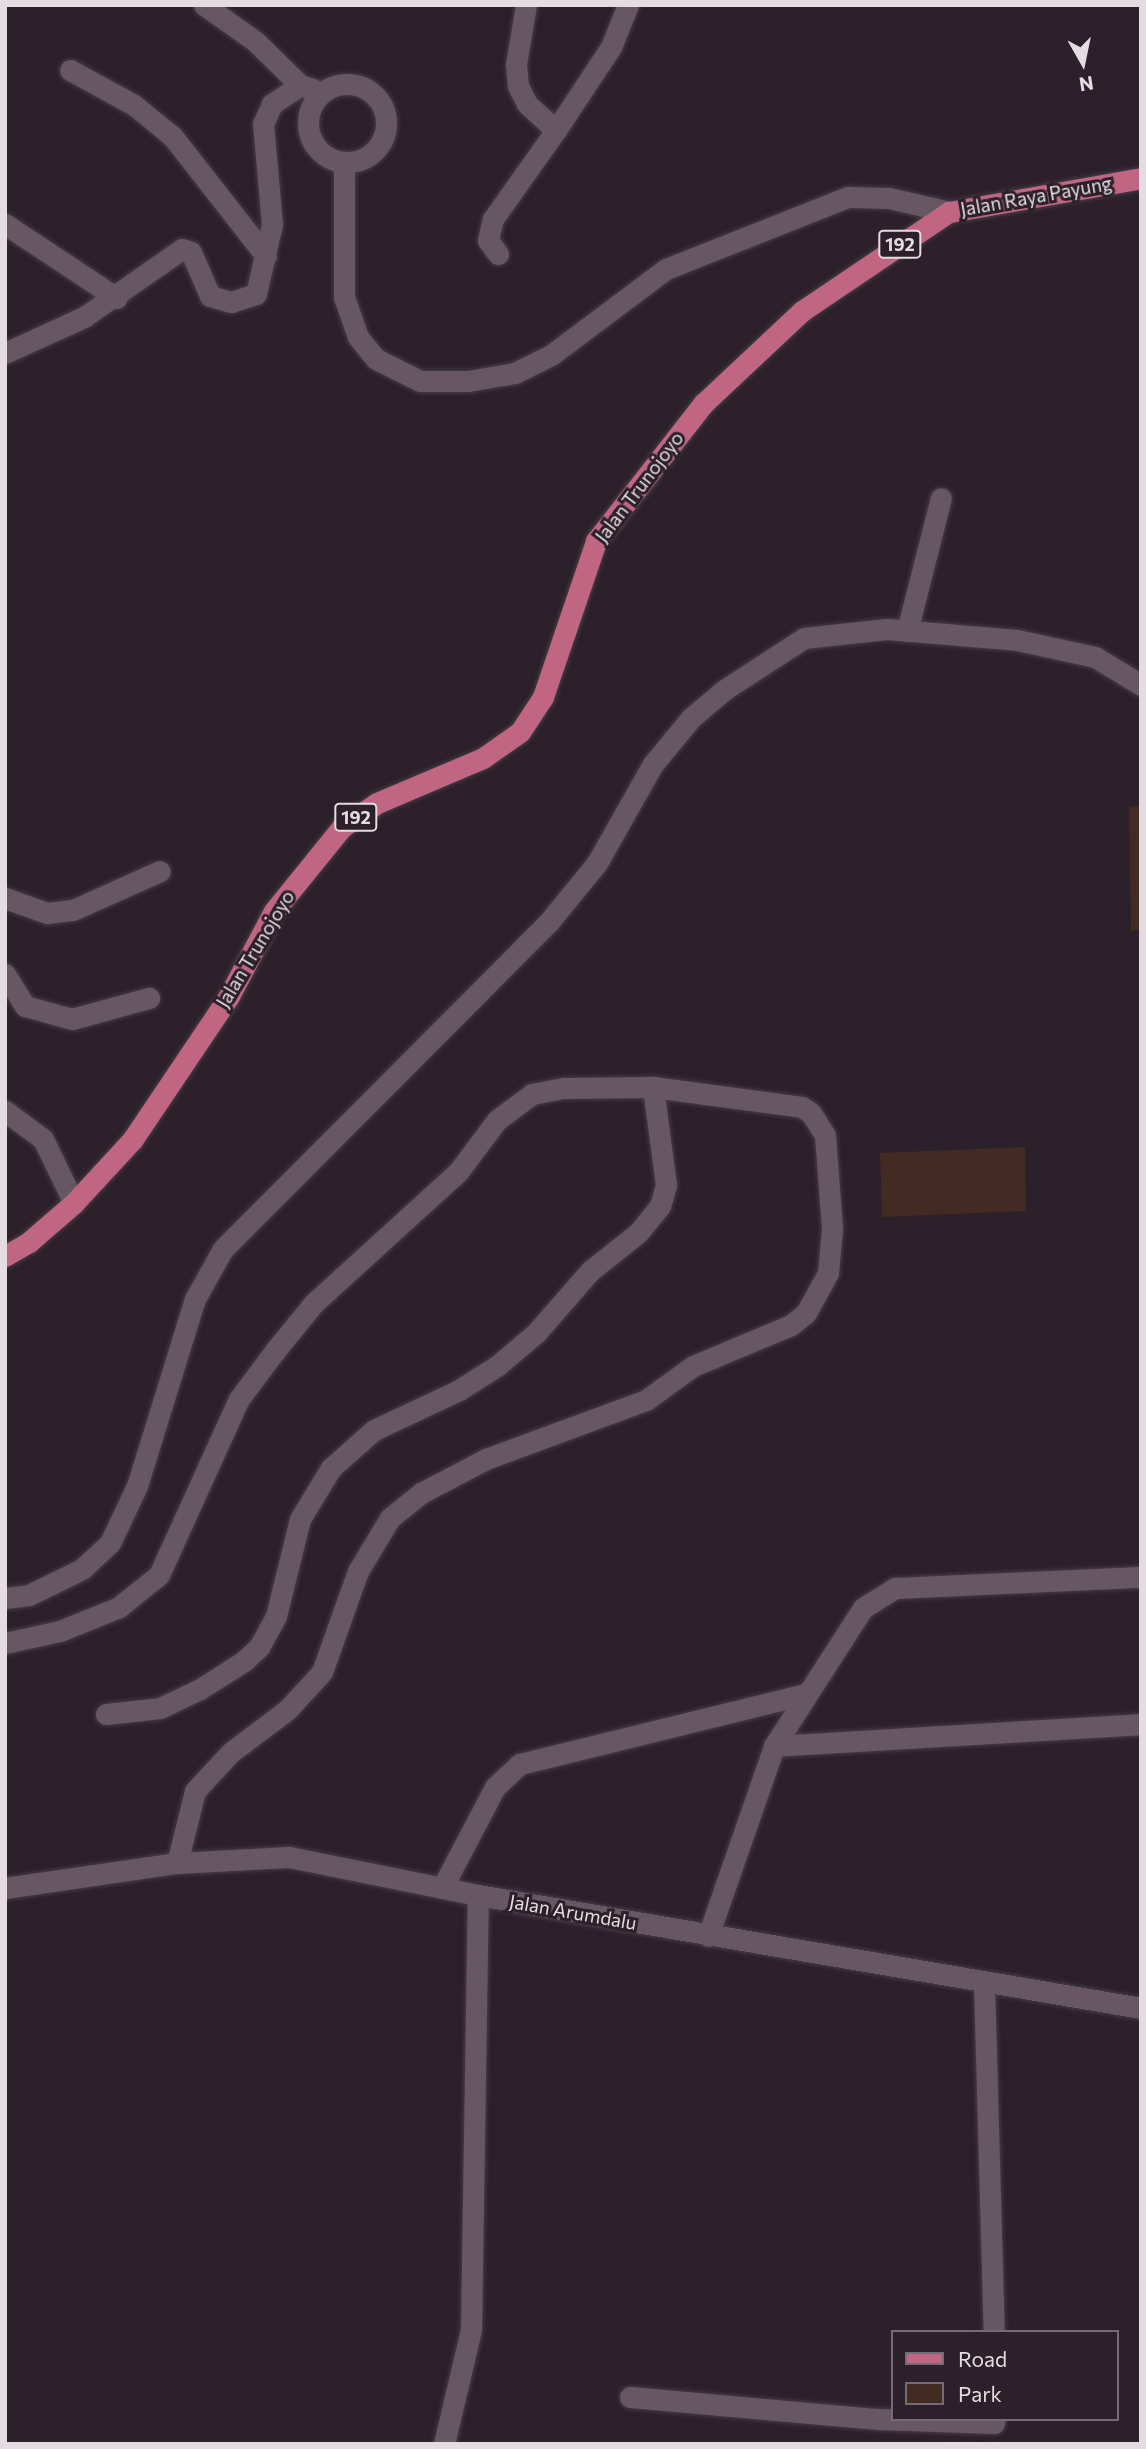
<!DOCTYPE html>
<html>
<head>
<meta charset="utf-8">
<style>
	body { margin:0 }
	#map { position:relative; width:1146px; height:2449px; overflow:hidden; background:#2c202a; font-family:Commissioner,sans-serif }
	div>[style] { position:absolute }
	.green>* { inset:0; background:#432a22 }
	.roads { filter:drop-shadow(0 0 2px #463c45) drop-shadow(0 0 2px #463c45) }
	.street>* { height:21px; margin:-10.5px; padding:0 10.5px; transform-origin:10.5px; border-radius:10.5px; background:#665763 }
	.street>.ring { margin:-10.5px; padding:0; box-sizing:content-box; background:none; border:21px solid #665763; border-radius:50% }
	.primary>* { height:21px; margin:-10.5px; padding:0 10.5px; transform-origin:10.5px; border-radius:10.5px; background:#c16682 }
	span { translate:-50% -50%; white-space:nowrap; text-align:center; line-height:1.15; -webkit-text-stroke:6px #2c202a; paint-order:stroke }
	.shield-label span { padding:2px 5px; background:#2c202a; border:2px solid; border-radius:5px; -webkit-text-stroke-width:0 }
	.shield-label { font-size:18px; color:#e5dce3; font-weight:700 }
	.street-label { font-size:19px; color:#e5dce3 }
	.frame { position:absolute; inset:0; border:7px solid #e5dce3; pointer-events:none }
	.legend { position:absolute; left:891px; top:2330px; width:228px; height:91px; box-sizing:border-box; background:#2c202a; border:2px solid #766b74; margin:0; padding:9px 12px; list-style:none; font-size:21px; color:#e5dce3 }
	.legend li { display:flex; align-items:center; gap:14px; height:35px }
	.legend b { width:35px; border:2px solid #766b74 }
	.north { position:absolute; left:1048px; top:28px; width:70px; height:70px; -webkit-text-stroke:5px #2c202a; paint-order:stroke; rotate:171deg; font-size:19px; font-weight:700; line-height:28px; text-align:center; color:#e5dce3 }
	.north::after { content:''; display:block; margin:auto; width:24px; height:32px; background:#e5dce3; clip-path:polygon(50% 0,100% 100%,50% 72%,0 100%) }
</style>
</head>
<body>
<div id="map">
	<div class="green">
		<div style="clip-path:polygon(1129px 806px,1141px 806px,1141px 930px,1131px 931px)"></div>
		<div style="clip-path:polygon(1025px 1147px,1026px 1211px,882px 1217px,880px 1153px)"></div>
	</div>
	<div class="roads">
		<div class="street">
			<div style="left:204px;top:5px;width:62px;rotate:35.2deg"></div>
			<div style="left:255px;top:41px;width:63px;rotate:44.4deg"></div>
			<div style="left:300px;top:85px;width:13px;rotate:18deg"></div>
			<div style="left:526px;top:5px;width:60px;rotate:99.6deg"></div>
			<div style="left:516px;top:64px;width:22px;rotate:85deg"></div>
			<div style="left:518px;top:86px;width:20px;rotate:63deg"></div>
			<div style="left:527px;top:104px;width:39px;rotate:42deg"></div>
			<div style="left:556px;top:130px;width:100px;rotate:-56.5deg"></div>
			<div style="left:611px;top:47px;width:45px;rotate:-68deg"></div>
			<div style="left:70px;top:70px;width:73px;rotate:28.7deg"></div>
			<div style="left:134px;top:105px;width:50px;rotate:39.4deg"></div>
			<div style="left:173px;top:137px;width:151px;rotate:52deg"></div>
			<div class="ring" style="left:308px;top:84px;width:57px;height:57px"></div>
			<div style="left:344px;top:162px;width:135px;rotate:90deg"></div>
			<div style="left:344px;top:297px;width:42px;rotate:70.7deg"></div>
			<div style="left:358px;top:337px;width:28px;rotate:51deg"></div>
			<div style="left:376px;top:359px;width:49px;rotate:26.6deg"></div>
			<div style="left:420px;top:381px;width:48px"></div>
			<div style="left:468px;top:381px;width:48px;rotate:-9.7deg"></div>
			<div style="left:515px;top:373px;width:40px;rotate:-26.6deg"></div>
			<div style="left:551px;top:355px;width:144px;rotate:-36.8deg"></div>
			<div style="left:666px;top:269px;width:196px;rotate:-21.6deg"></div>
			<div style="left:848px;top:197px;width:41px;rotate:1.4deg"></div>
			<div style="left:889px;top:198px;width:62px;rotate:13.1deg"></div>
			<div style="left:5px;top:224px;width:134px;rotate:33.5deg"></div>
			<div style="left:498px;top:254px;width:17px;rotate:-126deg"></div>
			<div style="left:488px;top:240px;width:22px;rotate:-77deg"></div>
			<div style="left:493px;top:219px;width:109px;rotate:-54.7deg"></div>
			<div style="left:5px;top:353px;width:87px;rotate:-24.5deg"></div>
			<div style="left:84px;top:317px;width:119px;rotate:-34.8deg"></div>
			<div style="left:182px;top:249px;width:9px;rotate:18deg"></div>
			<div style="left:191px;top:252px;width:48px;rotate:66.6deg"></div>
			<div style="left:210px;top:296px;width:22px;rotate:16deg"></div>
			<div style="left:231px;top:302px;width:26px;rotate:-18deg"></div>
			<div style="left:256px;top:294px;width:72px;rotate:-77.1deg"></div>
			<div style="left:272px;top:224px;width:100px;rotate:-95.1deg"></div>
			<div style="left:263px;top:124px;width:22px;rotate:-66deg"></div>
			<div style="left:272px;top:104px;width:34px;rotate:-34deg"></div>
			<div style="left:907px;top:631px;width:137px;rotate:-75.7deg"></div>
			<div style="left:5px;top:898px;width:45px;rotate:19.7deg"></div>
			<div style="left:47px;top:913px;width:26px;rotate:-7deg"></div>
			<div style="left:73px;top:910px;width:95px;rotate:-24.1deg"></div>
			<div style="left:5px;top:974px;width:38px;rotate:58deg"></div>
			<div style="left:25px;top:1006px;width:49px;rotate:15.5deg"></div>
			<div style="left:72px;top:1019px;width:80px;rotate:-15.3deg"></div>
			<div style="left:5px;top:1111px;width:47px;rotate:36.4deg"></div>
			<div style="left:43px;top:1139px;width:71px;rotate:64.2deg"></div>
			<div style="left:5px;top:1598px;width:24px;rotate:-7deg"></div>
			<div style="left:29px;top:1595px;width:59px;rotate:-26.1deg"></div>
			<div style="left:82px;top:1569px;width:38px;rotate:-43deg"></div>
			<div style="left:110px;top:1543px;width:63px;rotate:-64.7deg"></div>
			<div style="left:137px;top:1486px;width:196px;rotate:-72.8deg"></div>
			<div style="left:195px;top:1299px;width:57px;rotate:-60.8deg"></div>
			<div style="left:223px;top:1249px;width:460px;rotate:-45.1deg"></div>
			<div style="left:548px;top:923px;width:77px;rotate:-50.8deg"></div>
			<div style="left:597px;top:863px;width:114px;rotate:-60.5deg"></div>
			<div style="left:653px;top:764px;width:60px;rotate:-50.4deg"></div>
			<div style="left:691px;top:718px;width:43px;rotate:-40.3deg"></div>
			<div style="left:724px;top:690px;width:95px;rotate:-33deg"></div>
			<div style="left:804px;top:638px;width:83px;rotate:-6.2deg"></div>
			<div style="left:887px;top:629px;width:130px;rotate:4.8deg"></div>
			<div style="left:1017px;top:640px;width:80px;rotate:12.3deg"></div>
			<div style="left:1095px;top:657px;width:54px;rotate:31.3deg"></div>
			<div style="left:5px;top:1643px;width:56px;rotate:-12.3deg"></div>
			<div style="left:60px;top:1631px;width:64px;rotate:-22.1deg"></div>
			<div style="left:119px;top:1607px;width:51px;rotate:-38.7deg"></div>
			<div style="left:159px;top:1575px;width:193px;rotate:-65.6deg"></div>
			<div style="left:239px;top:1399px;width:59px;rotate:-53.3deg"></div>
			<div style="left:274px;top:1352px;width:63px;rotate:-50.8deg"></div>
			<div style="left:314px;top:1303px;width:195px;rotate:-42.3deg"></div>
			<div style="left:458px;top:1172px;width:65px;rotate:-53.1deg"></div>
			<div style="left:497px;top:1120px;width:44px;rotate:-36.6deg"></div>
			<div style="left:532px;top:1094px;width:33px;rotate:-11deg"></div>
			<div style="left:564px;top:1088px;width:89px;rotate:-0.6deg"></div>
			<div style="left:653px;top:1087px;width:150px;rotate:7.6deg"></div>
			<div style="left:802px;top:1107px;width:11px;rotate:34deg"></div>
			<div style="left:811px;top:1113px;width:26px;rotate:58deg"></div>
			<div style="left:825px;top:1135px;width:94px;rotate:85.7deg"></div>
			<div style="left:832px;top:1229px;width:44px;rotate:95.2deg"></div>
			<div style="left:828px;top:1273px;width:46px;rotate:118.8deg"></div>
			<div style="left:806px;top:1313px;width:19px;rotate:141deg"></div>
			<div style="left:791px;top:1325px;width:106px;rotate:157.3deg"></div>
			<div style="left:693px;top:1366px;width:58px;rotate:144.1deg"></div>
			<div style="left:646px;top:1400px;width:171px;rotate:159.8deg"></div>
			<div style="left:486px;top:1459px;width:73px;rotate:152.4deg"></div>
			<div style="left:421px;top:1493px;width:40px;rotate:141deg"></div>
			<div style="left:390px;top:1518px;width:62px;rotate:121.1deg"></div>
			<div style="left:358px;top:1571px;width:107px;rotate:109.6deg"></div>
			<div style="left:322px;top:1672px;width:52px;rotate:132.6deg"></div>
			<div style="left:287px;top:1710px;width:70px;rotate:143.1deg"></div>
			<div style="left:231px;top:1752px;width:53px;rotate:132.7deg"></div>
			<div style="left:195px;top:1791px;width:74px;rotate:104deg"></div>
			<div style="left:106px;top:1714px;width:54px;rotate:-6.3deg"></div>
			<div style="left:160px;top:1708px;width:44px;rotate:-25.4deg"></div>
			<div style="left:200px;top:1689px;width:52px;rotate:-32.5deg"></div>
			<div style="left:244px;top:1661px;width:21px;rotate:-43deg"></div>
			<div style="left:259px;top:1647px;width:35px;rotate:-61deg"></div>
			<div style="left:276px;top:1616px;width:100px;rotate:-76.1deg"></div>
			<div style="left:300px;top:1519px;width:60px;rotate:-58.7deg"></div>
			<div style="left:331px;top:1468px;width:57px;rotate:-41.5deg"></div>
			<div style="left:374px;top:1430px;width:94px;rotate:-25.2deg"></div>
			<div style="left:459px;top:1390px;width:45px;rotate:-32.3deg"></div>
			<div style="left:497px;top:1366px;width:51px;rotate:-40.2deg"></div>
			<div style="left:536px;top:1333px;width:82px;rotate:-48.9deg"></div>
			<div style="left:590px;top:1271px;width:61px;rotate:-38.4deg"></div>
			<div style="left:638px;top:1233px;width:35px;rotate:-51deg"></div>
			<div style="left:660px;top:1206px;width:22px;rotate:-74deg"></div>
			<div style="left:666px;top:1185px;width:99px;rotate:-97.6deg"></div>
			<div style="left:774px;top:1746px;width:164px;rotate:-57.2deg"></div>
			<div style="left:863px;top:1608px;width:38px;rotate:-32deg"></div>
			<div style="left:895px;top:1588px;width:246px;rotate:-2.6deg"></div>
			<div style="left:5px;top:1888px;width:174px;rotate:-8.3deg"></div>
			<div style="left:177px;top:1863px;width:112px;rotate:-3.1deg"></div>
			<div style="left:289px;top:1857px;width:193px;rotate:11.4deg"></div>
			<div style="left:478px;top:1895px;width:673px;rotate:9.67deg"></div>
			<div style="left:442px;top:1888px;width:114px;rotate:-62.3deg"></div>
			<div style="left:495px;top:1787px;width:34px;rotate:-43deg"></div>
			<div style="left:520px;top:1764px;width:294px;rotate:-13.8deg"></div>
			<div style="left:708px;top:1936px;width:201px;rotate:-70.8deg"></div>
			<div style="left:774px;top:1746px;width:368px;rotate:-3.4deg"></div>
			<div style="left:984px;top:1983px;width:349px;rotate:88.4deg"></div>
			<div style="left:630px;top:2397px;width:249px;rotate:5.1deg"></div>
			<div style="left:878px;top:2419px;width:116px;rotate:2deg"></div>
			<div style="left:994px;top:2423px;width:4px;rotate:-76deg"></div>
			<div style="left:444px;top:2444px;width:117px;rotate:-76.7deg"></div>
			<div style="left:471px;top:2330px;width:435px;rotate:-89.1deg"></div>
		</div>
		<div class="primary">
			<div style="left:5px;top:1256px;width:28px;rotate:-30deg"></div>
			<div style="left:29px;top:1242px;width:60px;rotate:-40.9deg"></div>
			<div style="left:74px;top:1203px;width:87px;rotate:-47.3deg"></div>
			<div style="left:133px;top:1139px;width:172px;rotate:-56.1deg"></div>
			<div style="left:229px;top:996px;width:96px;rotate:-62.1deg"></div>
			<div style="left:274px;top:911px;width:108px;rotate:-51deg"></div>
			<div style="left:342px;top:827px;width:42px;rotate:-34.4deg"></div>
			<div style="left:377px;top:803px;width:115px;rotate:-23deg"></div>
			<div style="left:483px;top:758px;width:45px;rotate:-35.1deg"></div>
			<div style="left:520px;top:732px;width:42px;rotate:-56.7deg"></div>
			<div style="left:543px;top:697px;width:165px;rotate:-71.2deg"></div>
			<div style="left:596px;top:541px;width:175px;rotate:-52deg"></div>
			<div style="left:704px;top:403px;width:134px;rotate:-43.2deg"></div>
			<div style="left:802px;top:311px;width:177px;rotate:-34deg"></div>
			<div style="left:949px;top:212px;width:195px;rotate:-10deg"></div>
		</div>
	</div>
	<div class="shield-label">
		<span style="left:900px;top:244px">192</span>
		<span style="left:356px;top:817px">192</span>
	</div>
	<div class="street-label">
		<span style="left:1036px;top:196px;rotate:-10deg">Jalan Raya Payung</span>
		<span style="left:639px;top:487px;rotate:-53deg">Jalan Trunojoyo</span>
		<span style="left:255px;top:949px;rotate:-59deg">Jalan Trunojoyo</span>
		<span style="left:573px;top:1912px;rotate:10deg">Jalan Arumdalu</span>
	</div>
	<div class="frame"></div>
	<ul class="legend">
	<li><b style="height:9px;background:#c16682"></b>Road</li>
	<li><b style="height:19px;background:#432a22"></b>Park</li>
	</ul>
	<div class="north">N</div>
</div>
</body>
</html>
